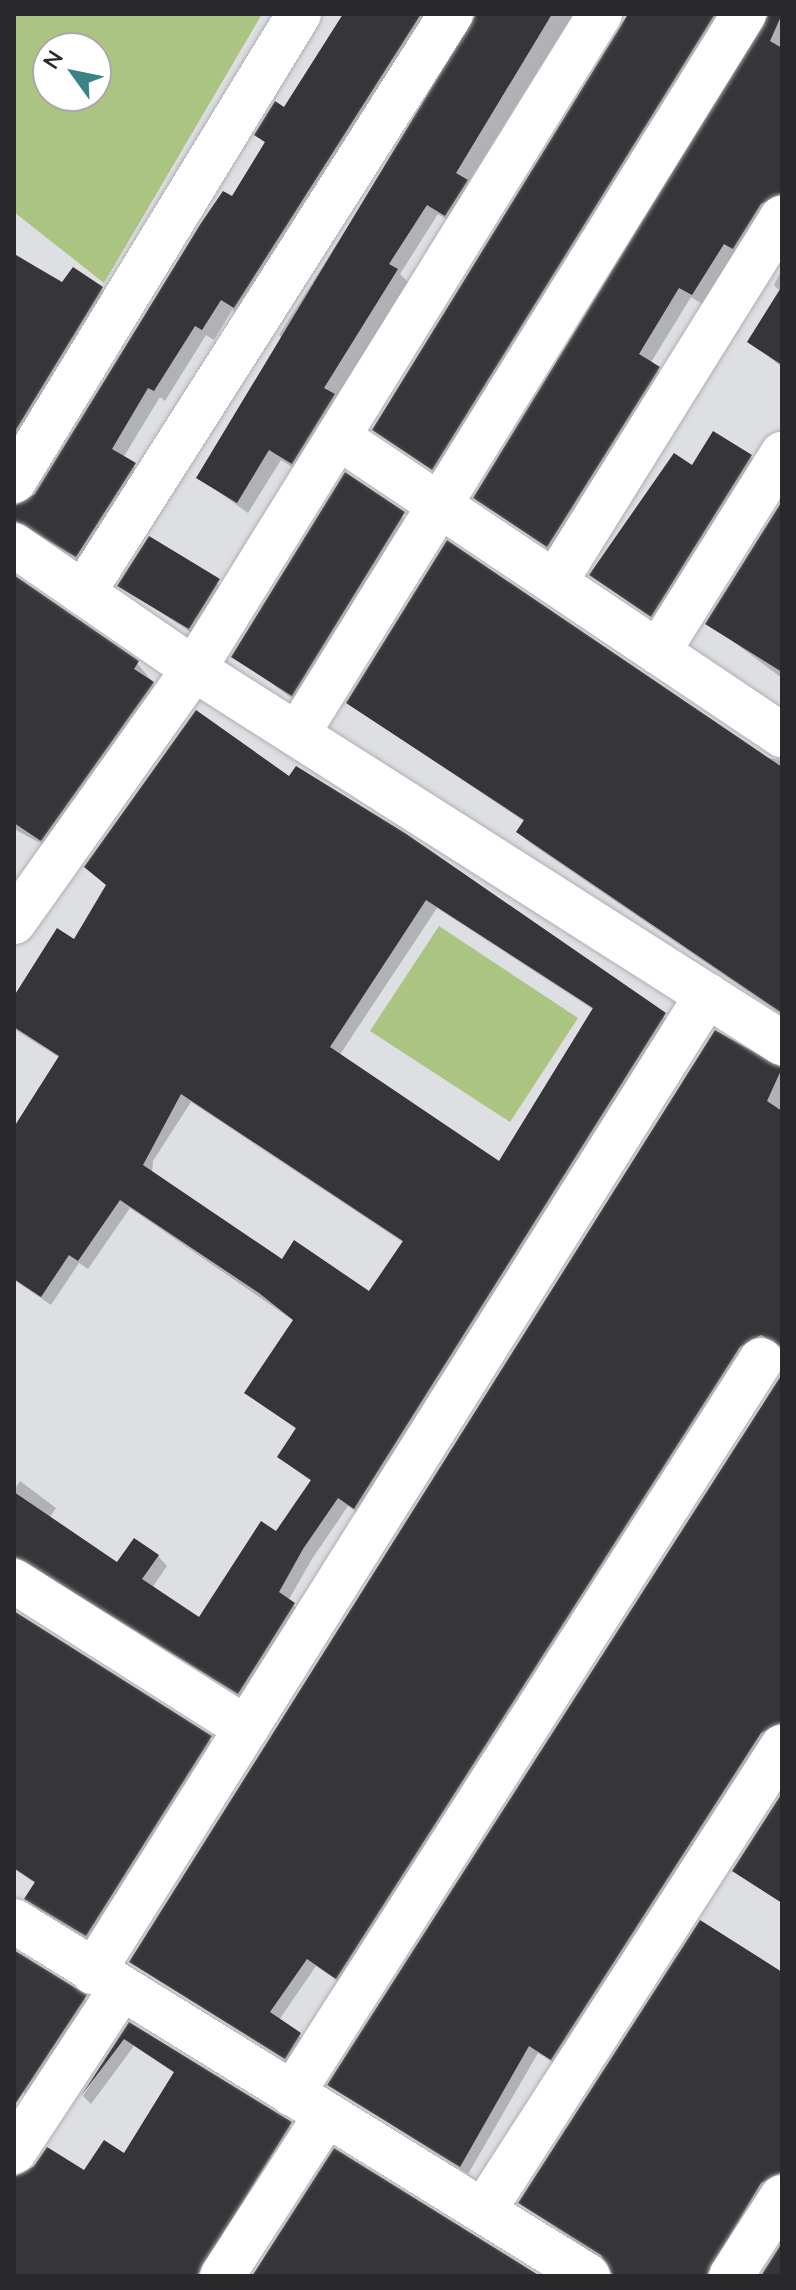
<!DOCTYPE html>
<html>
<head>
<meta charset="utf-8">
<style>
	body { margin:0 }
	#map { position:relative; width:796px; height:2290px; overflow:hidden; background:#dedfe3; font-family:"Nunito Sans",sans-serif }
	div>[style] { position:absolute }
	.green>* { inset:0; background:#abc482 }
	.shadow>* { inset:0; background:#0003 }
	.building>* { inset:0; background:#363538 }
	.roads { filter:drop-shadow(0 0 2px #aeaeb3) drop-shadow(0 0 2px #aeaeb3) }
	.minor>* { height:44px; margin:-22px; padding:0 22px; transform-origin:22px; border-radius:22px; background:#fff }
	span { translate:-50% -50%; white-space:nowrap; text-align:center; line-height:1.15; -webkit-text-stroke:8px #fff; paint-order:stroke }
	.frame { position:absolute; inset:0; border:16px solid #29292b; pointer-events:none }
	.north { position:absolute; left:32px; top:32px; width:80px; height:80px; box-sizing:border-box; background:#fff; border:2px solid #a9a9aa; border-radius:50%; rotate:303deg; font-size:22px; font-weight:700; line-height:32px; text-align:center; color:#29292b }
	.north::after { content:''; display:block; margin:auto; width:28px; height:36px; background:#3a8287; clip-path:polygon(50% 0,100% 100%,50% 72%,0 100%) }
</style>
</head>
<body>
<div id="map">
	<div class="green">
		<div style="clip-path:polygon(evenodd,14px 14px,262px 14px,104px 283px,14px 212px,14px 14px,48px 48px,96px 48px,96px 96px,48px 96px,48px 48px)"></div>
		<div style="clip-path:polygon(439px 926px,578px 1018px,510px 1122px,370px 1031px)"></div>
	</div>
	<div class="shadow">
		<div style="clip-path:polygon(345px 14px,439px 14px,246px 318px,232px 310px,214px 340px,206px 335px,165px 401px,160px 397px,123px 458px,146px 476px,88px 567px,29px 530px,14px 538px,14px 505px,26px 505px,203px 224px,232px 199px,266px 144px,257px 135px,285px 110px)"></div>
		<div style="clip-path:polygon(475px 14px,573px 14px,468px 183px,478px 193px,457px 226px,438px 214px,400px 274px,408px 282px,336px 398px,345px 407px,303px 474px,281px 460px,248px 513px,199px 478px,287px 342px,279px 335px,474px 27px)"></div>
		<div style="clip-path:polygon(630px 14px,732px 14px,444px 479px,374px 429px)"></div>
		<div style="clip-path:polygon(768px 14px,782px 14px,782px 210px,704px 305px,691px 297px,650px 364px,669px 380px,559px 557px,476px 497px,767px 28px)"></div>
		<div style="clip-path:polygon(14px 253px,63px 285px,102px 289px,113px 300px,14px 462px)"></div>
		<div style="clip-path:polygon(782px 269px,782px 367px,749px 342px,781px 292px,774px 285px)"></div>
		<div style="clip-path:polygon(751px 457px,760px 466px,660px 624px,591px 575px,693px 467px)"></div>
		<div style="clip-path:polygon(346px 475px,421px 531px,309px 711px,234px 656px)"></div>
		<div style="clip-path:polygon(782px 505px,782px 678px,708px 623px)"></div>
		<div style="clip-path:polygon(150px 538px,228px 591px,199px 638px,120px 585px)"></div>
		<div style="clip-path:polygon(14px 578px,137px 663px,163px 695px,53px 850px,14px 829px)"></div>
		<div style="clip-path:polygon(348px 703px,782px 760px,782px 1015px,530px 843px,519px 832px,525px 822px)"></div>
		<div style="clip-path:polygon(evenodd,290px 779px,675px 1024px,364px 1517px,348px 1506px,312px 1559px,288px 1601px,304px 1614px,248px 1702px,39px 1569px,14px 1570px,14px 1490px,20px 1481px,56px 1508px,50px 1517px,118px 1565px,158px 1556px,167px 1566px,152px 1588px,200px 1620px,277px 1534px,312px 1482px,279px 1457px,298px 1430px,246px 1393px,294px 1321px,130px 1208px,88px 1269px,79px 1263px,51px 1305px,14px 1280px,14px 1131px,60px 1058px,14px 1029px,14px 999px,74px 942px,290px 779px,437px 908px,594px 1010px,500px 1164px,339px 1056px,437px 908px,290px 779px,191px 1102px,404px 1243px,370px 1294px,282px 1262px,152px 1174px,153px 1161px,191px 1102px)"></div>
		<div style="clip-path:polygon(715px 1032px,782px 1070px,782px 1349px,771px 1342px,345px 1986px,316px 1966px,279px 2020px,308px 2043px,294px 2066px,131px 1962px)"></div>
		<div style="clip-path:polygon(782px 1377px,782px 1735px,560px 2067px,538px 2053px,468px 2174px,330px 2085px)"></div>
		<div style="clip-path:polygon(14px 1613px,220px 1747px,96px 1944px,36px 1908px,26px 1898px,36px 1884px,14px 1869px)"></div>
		<div style="clip-path:polygon(14px 1952px,95px 2006px,34px 2099px,14px 2087px)"></div>
		<div style="clip-path:polygon(782px 1974px,782px 2186px,718px 2276px,615px 2276px,612px 2267px,521px 2203px)"></div>
		<div style="clip-path:polygon(130px 2024px,300px 2133px,209px 2276px,14px 2276px,14px 2176px,85px 2172px,125px 2156px,176px 2074px,134px 2046px,91px 2104px,83px 2096px)"></div>
		<div style="clip-path:polygon(782px 2241px,782px 2276px,760px 2276px)"></div>
	</div>
	<div class="building">
		<div style="clip-path:polygon(343px 14px,421px 14px,234px 308px,221px 300px,202px 330px,195px 326px,154px 391px,148px 388px,112px 449px,136px 463px,76px 557px,14px 520px,14px 506px,35px 494px,201px 223px,223px 191px,232px 196px,265px 142px,254px 135px,275px 101px,284px 107px)"></div>
		<div style="clip-path:polygon(476px 14px,552px 14px,456px 173px,468px 180px,445px 216px,427px 205px,389px 264px,398px 269px,324px 388px,335px 394px,292px 464px,269px 450px,237px 503px,196px 478px)"></div>
		<div style="clip-path:polygon(628px 14px,715px 14px,432px 470px,372px 430px)"></div>
		<div style="clip-path:polygon(769px 14px,782px 14px,770px 41px,782px 48px,782px 193px,761px 204px,733px 249px,724px 244px,692px 295px,679px 288px,639px 354px,660px 367px,547px 547px,473px 498px)"></div>
		<div style="clip-path:polygon(14px 254px,62px 282px,73px 267px,103px 287px,14px 433px)"></div>
		<div style="clip-path:polygon(782px 286px,782px 365px,747px 342px)"></div>
		<div style="clip-path:polygon(713px 431px,752px 455px,651px 617px,589px 575px,674px 453px,692px 465px)"></div>
		<div style="clip-path:polygon(345px 472px,405px 512px,292px 696px,231px 657px)"></div>
		<div style="clip-path:polygon(782px 501px,782px 672px,705px 624px)"></div>
		<div style="clip-path:polygon(149px 536px,220px 579px,189px 629px,117px 586px)"></div>
		<div style="clip-path:polygon(447px 540px,782px 767px,782px 1013px,516px 832px,524px 820px,346px 703px)"></div>
		<div style="clip-path:polygon(14px 575px,139px 661px,134px 669px,154px 682px,41px 841px,14px 823px)"></div>
		<div style="clip-path:polygon(evenodd,196px 710px,289px 776px,296px 766px,405px 833px,666px 1013px,354px 1509px,338px 1498px,303px 1549px,279px 1592px,295px 1603px,238px 1694px,14px 1556px,14px 1492px,117px 1562px,134px 1538px,159px 1555px,142px 1579px,199px 1617px,261px 1521px,276px 1531px,311px 1480px,277px 1457px,296px 1428px,244px 1393px,293px 1320px,259px 1293px,120px 1200px,78px 1261px,69px 1255px,41px 1297px,14px 1279px,14px 1127px,59px 1056px,14px 1027px,14px 996px,57px 928px,74px 939px,106px 885px,84px 867px,196px 710px,426px 900px,593px 1008px,499px 1161px,330px 1047px,426px 900px,196px 710px,181px 1094px,403px 1241px,369px 1291px,294px 1240px,282px 1259px,143px 1165px,181px 1094px)"></div>
		<div style="clip-path:polygon(715px 1030px,782px 1068px,767px 1101px,782px 1111px,782px 1347px,761px 1335px,740px 1347px,336px 1979px,307px 1959px,270px 2012px,301px 2033px,285px 2059px,129px 1962px)"></div>
		<div style="clip-path:polygon(782px 1374px,782px 1722px,761px 1733px,551px 2060px,529px 2046px,460px 2167px,327px 2085px)"></div>
		<div style="clip-path:polygon(14px 1611px,212px 1736px,86px 1936px,24px 1899px,35px 1882px,14px 1868px)"></div>
		<div style="clip-path:polygon(782px 1793px,782px 1903px,732px 1871px)"></div>
		<div style="clip-path:polygon(700px 1920px,782px 1972px,782px 2172px,761px 2183px,706px 2276px,613px 2276px,601px 2255px,518px 2203px)"></div>
		<div style="clip-path:polygon(14px 1950px,87px 1995px,14px 2106px)"></div>
		<div style="clip-path:polygon(129px 2022px,292px 2122px,197px 2276px,14px 2276px,14px 2177px,34px 2166px,47px 2147px,84px 2170px,104px 2140px,124px 2153px,174px 2072px,124px 2039px,81px 2096px)"></div>
		<div style="clip-path:polygon(334px 2148px,540px 2276px,252px 2276px)"></div>
		<div style="clip-path:polygon(782px 2243px,782px 2276px,761px 2276px)"></div>
	</div>
	<div class="roads">
		<div class="minor">
			<div style="left:338px;top:437px;width:535px;rotate:33.87deg"></div>
			<div style="left:14px;top:481px;width:547px;rotate:-58.61deg"></div>
			<div style="left:14px;top:545px;width:219px;rotate:34.6deg"></div>
			<div style="left:194px;top:669px;width:697px;rotate:32.46deg"></div>
			<div style="left:555px;top:582px;width:429px;rotate:-58.1deg"></div>
			<div style="left:83px;top:593px;width:686px;rotate:-57.56deg"></div>
			<div style="left:658px;top:652px;width:234px;rotate:-57.9deg"></div>
			<div style="left:298px;top:733px;width:846px;rotate:-58.19deg"></div>
			<div style="left:14px;top:922px;width:310px;rotate:-54.6deg"></div>
			<div style="left:194px;top:669px;width:771px;rotate:-58.21deg"></div>
			<div style="left:14px;top:1581px;width:275px;rotate:32.4deg"></div>
			<div style="left:14px;top:1921px;width:675px;rotate:31.74deg"></div>
			<div style="left:93px;top:1972px;width:1154px;rotate:-57.85deg"></div>
			<div style="left:292px;top:2094px;width:871px;rotate:-57.42deg"></div>
			<div style="left:14px;top:2152px;width:195px;rotate:-56.7deg"></div>
			<div style="left:484px;top:2210px;width:551px;rotate:-57.23deg"></div>
			<div style="left:222px;top:2276px;width:192px;rotate:-57.1deg"></div>
			<div style="left:731px;top:2276px;width:94px;rotate:-57.2deg"></div>
		</div>
	</div>
	<div class="frame"></div>
	<div class="north">N</div>
</div>
</body>
</html>
